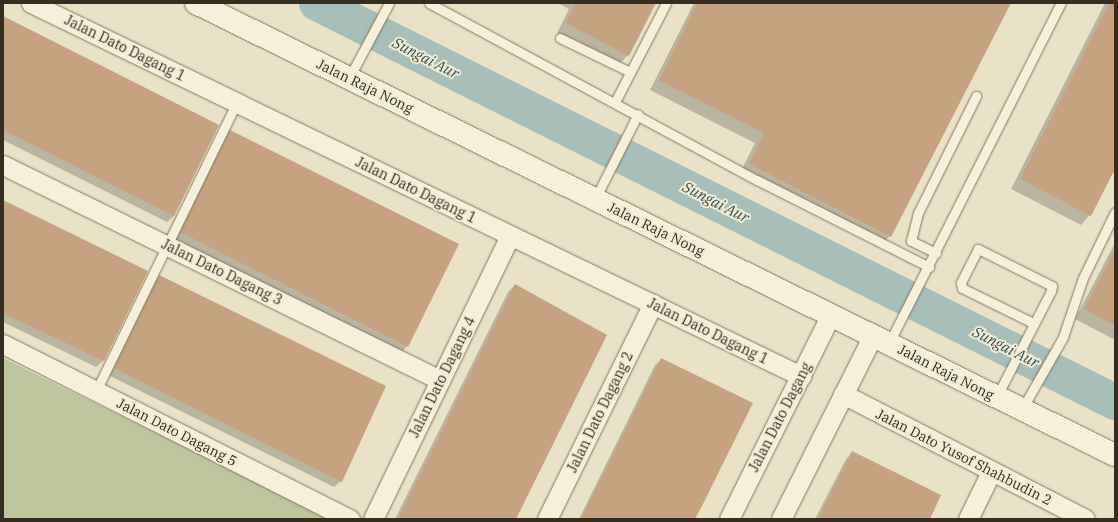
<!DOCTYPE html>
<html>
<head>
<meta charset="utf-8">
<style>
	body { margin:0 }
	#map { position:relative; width:1118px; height:522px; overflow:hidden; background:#eae2c7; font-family:"IBM Plex Serif",serif }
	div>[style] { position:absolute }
	.green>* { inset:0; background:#bec79b }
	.shadow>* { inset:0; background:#0003 }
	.river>* { height:36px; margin:-18px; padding:0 18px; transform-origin:18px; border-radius:18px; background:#a7beb9 }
	.building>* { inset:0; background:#c5a280 }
	.roads { filter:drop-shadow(0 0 1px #84755e) drop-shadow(0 0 1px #84755e) }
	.lane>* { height:9px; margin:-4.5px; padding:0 4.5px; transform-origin:4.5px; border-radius:4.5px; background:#f6efd9 }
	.street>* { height:19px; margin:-9.5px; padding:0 9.5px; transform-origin:9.5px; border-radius:9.5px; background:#f6efd9 }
	.secondary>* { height:22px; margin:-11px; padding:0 11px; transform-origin:11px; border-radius:11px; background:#f6efd9 }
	span { translate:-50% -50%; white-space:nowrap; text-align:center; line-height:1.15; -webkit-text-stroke:4px #f2ecd5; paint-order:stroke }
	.street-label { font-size:14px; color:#362c20 }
	.water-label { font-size:15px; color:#315354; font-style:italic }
	.frame { position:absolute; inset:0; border:4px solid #362c20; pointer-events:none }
</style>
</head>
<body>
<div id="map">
	<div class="green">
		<div style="clip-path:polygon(3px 358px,330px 519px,3px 519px)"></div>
	</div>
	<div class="shadow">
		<div style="clip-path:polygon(558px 3px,655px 3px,628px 55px,618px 65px,557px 33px,569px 9px)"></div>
		<div style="clip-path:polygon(694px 3px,1009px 3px,890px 236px,880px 246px,740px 173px,755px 143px,650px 90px)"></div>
		<div style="clip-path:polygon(1105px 3px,1115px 3px,1115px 166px,1090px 215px,1081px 225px,1011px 189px)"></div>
		<div style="clip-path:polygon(3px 17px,218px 125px,174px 216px,167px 222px,3px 140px)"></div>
		<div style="clip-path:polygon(230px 131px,407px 346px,401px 353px,174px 239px,224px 138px)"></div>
		<div style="clip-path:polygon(3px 201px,146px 272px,103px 361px,96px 367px,3px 322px)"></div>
		<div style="clip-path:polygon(1115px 243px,1115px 340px,1075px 319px)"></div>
		<div style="clip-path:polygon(160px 276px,341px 481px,334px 487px,108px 375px,153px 283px)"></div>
		<div style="clip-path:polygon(515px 285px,515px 519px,395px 519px,508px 292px)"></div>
		<div style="clip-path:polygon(662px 359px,694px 519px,579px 519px,655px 365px)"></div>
		<div style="clip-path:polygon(852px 453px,929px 519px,815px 519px,846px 459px)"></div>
	</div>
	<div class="river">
		<div style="left:317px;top:3px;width:892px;rotate:26.57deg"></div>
	</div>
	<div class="building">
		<div style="clip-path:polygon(576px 3px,656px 3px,629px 56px,566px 23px)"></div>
		<div style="clip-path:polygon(697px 3px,1011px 3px,891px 237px,749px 164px,764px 133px,659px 80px)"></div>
		<div style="clip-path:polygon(1109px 3px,1115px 3px,1115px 169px,1091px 216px,1020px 179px)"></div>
		<div style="clip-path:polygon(3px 16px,219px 125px,174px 216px,3px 130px)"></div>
		<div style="clip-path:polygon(230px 130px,459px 244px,408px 347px,180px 232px)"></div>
		<div style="clip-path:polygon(3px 200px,148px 271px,104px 361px,3px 313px)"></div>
		<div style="clip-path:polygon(1115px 250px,1115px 326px,1084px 309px)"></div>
		<div style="clip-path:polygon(159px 275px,386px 386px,342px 482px,114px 368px)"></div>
		<div style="clip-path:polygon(515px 284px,607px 335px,524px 503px,516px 519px,398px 519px)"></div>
		<div style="clip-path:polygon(661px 358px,753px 403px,704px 502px,695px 519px,581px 519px)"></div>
		<div style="clip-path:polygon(852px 451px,941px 495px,930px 519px,818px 519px)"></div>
	</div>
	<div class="roads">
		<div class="lane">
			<div style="left:429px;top:3px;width:373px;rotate:28.4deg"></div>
			<div style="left:757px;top:180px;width:193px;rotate:26.8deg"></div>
			<div style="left:560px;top:38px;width:78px;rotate:25.9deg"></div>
			<div style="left:349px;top:78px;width:85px;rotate:-61.9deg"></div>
			<div style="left:615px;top:102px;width:111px;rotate:-62.7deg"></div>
			<div style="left:595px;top:199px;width:95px;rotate:-63.2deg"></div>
			<div style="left:936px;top:253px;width:28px;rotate:-154deg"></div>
			<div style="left:911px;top:241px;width:29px;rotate:-76deg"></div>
			<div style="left:918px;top:213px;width:131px;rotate:-63.6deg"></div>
			<div style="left:889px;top:343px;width:381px;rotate:-63.2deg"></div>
			<div style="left:96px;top:391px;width:322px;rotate:-64deg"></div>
			<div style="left:997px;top:396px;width:118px;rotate:-62.8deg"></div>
			<div style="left:1051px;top:291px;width:5px;rotate:-79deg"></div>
			<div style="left:1052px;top:286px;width:83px;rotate:-153.4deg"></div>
			<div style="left:978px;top:249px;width:38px;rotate:117deg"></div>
			<div style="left:961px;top:283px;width:5px;rotate:79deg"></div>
			<div style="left:962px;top:288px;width:79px;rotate:26.2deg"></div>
			<div style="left:1022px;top:409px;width:83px;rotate:-60.3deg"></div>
			<div style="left:1063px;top:337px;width:62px;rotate:-71.3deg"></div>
			<div style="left:1083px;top:278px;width:73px;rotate:-64.1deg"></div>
		</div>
		<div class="street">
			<div style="left:31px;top:3px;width:856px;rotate:25.85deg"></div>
			<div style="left:3px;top:165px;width:487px;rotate:26.2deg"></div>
			<div style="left:3px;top:344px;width:389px;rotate:26.8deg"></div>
			<div style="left:843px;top:394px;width:272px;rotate:27.3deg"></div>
			<div style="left:373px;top:519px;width:315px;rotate:-64.2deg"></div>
			<div style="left:547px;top:519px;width:240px;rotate:-63.8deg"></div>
			<div style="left:729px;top:519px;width:229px;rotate:-63.5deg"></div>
			<div style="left:781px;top:519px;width:206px;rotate:-63.4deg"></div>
			<div style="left:968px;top:519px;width:52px;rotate:-63.9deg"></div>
		</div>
		<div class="secondary">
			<div style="left:196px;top:3px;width:1024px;rotate:26.19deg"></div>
		</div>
	</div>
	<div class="street-label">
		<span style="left:125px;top:48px;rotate:26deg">Jalan Dato Dagang 1</span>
		<span style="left:365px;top:86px;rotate:26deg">Jalan Raja Nong</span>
		<span style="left:416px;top:190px;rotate:26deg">Jalan Dato Dagang 1</span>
		<span style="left:656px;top:229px;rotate:26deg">Jalan Raja Nong</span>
		<span style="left:222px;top:272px;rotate:26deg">Jalan Dato Dagang 3</span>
		<span style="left:708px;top:331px;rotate:26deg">Jalan Dato Dagang 1</span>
		<span style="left:946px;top:372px;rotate:27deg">Jalan Raja Nong</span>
		<span style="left:442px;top:377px;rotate:-64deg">Jalan Dato Dagang 4</span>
		<span style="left:600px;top:412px;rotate:-64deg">Jalan Dato Dagang 2</span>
		<span style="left:780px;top:417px;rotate:-63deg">Jalan Dato Dagang</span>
		<span style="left:177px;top:432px;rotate:27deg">Jalan Dato Dagang 5</span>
		<span style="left:964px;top:457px;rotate:27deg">Jalan Dato Yusof Shahbudin 2</span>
	</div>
	<div class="water-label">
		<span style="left:426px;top:58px;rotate:27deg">Sungai Aur</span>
		<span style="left:716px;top:202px;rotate:27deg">Sungai Aur</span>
		<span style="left:1006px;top:347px;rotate:27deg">Sungai Aur</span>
	</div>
	<div class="frame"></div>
</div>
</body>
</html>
